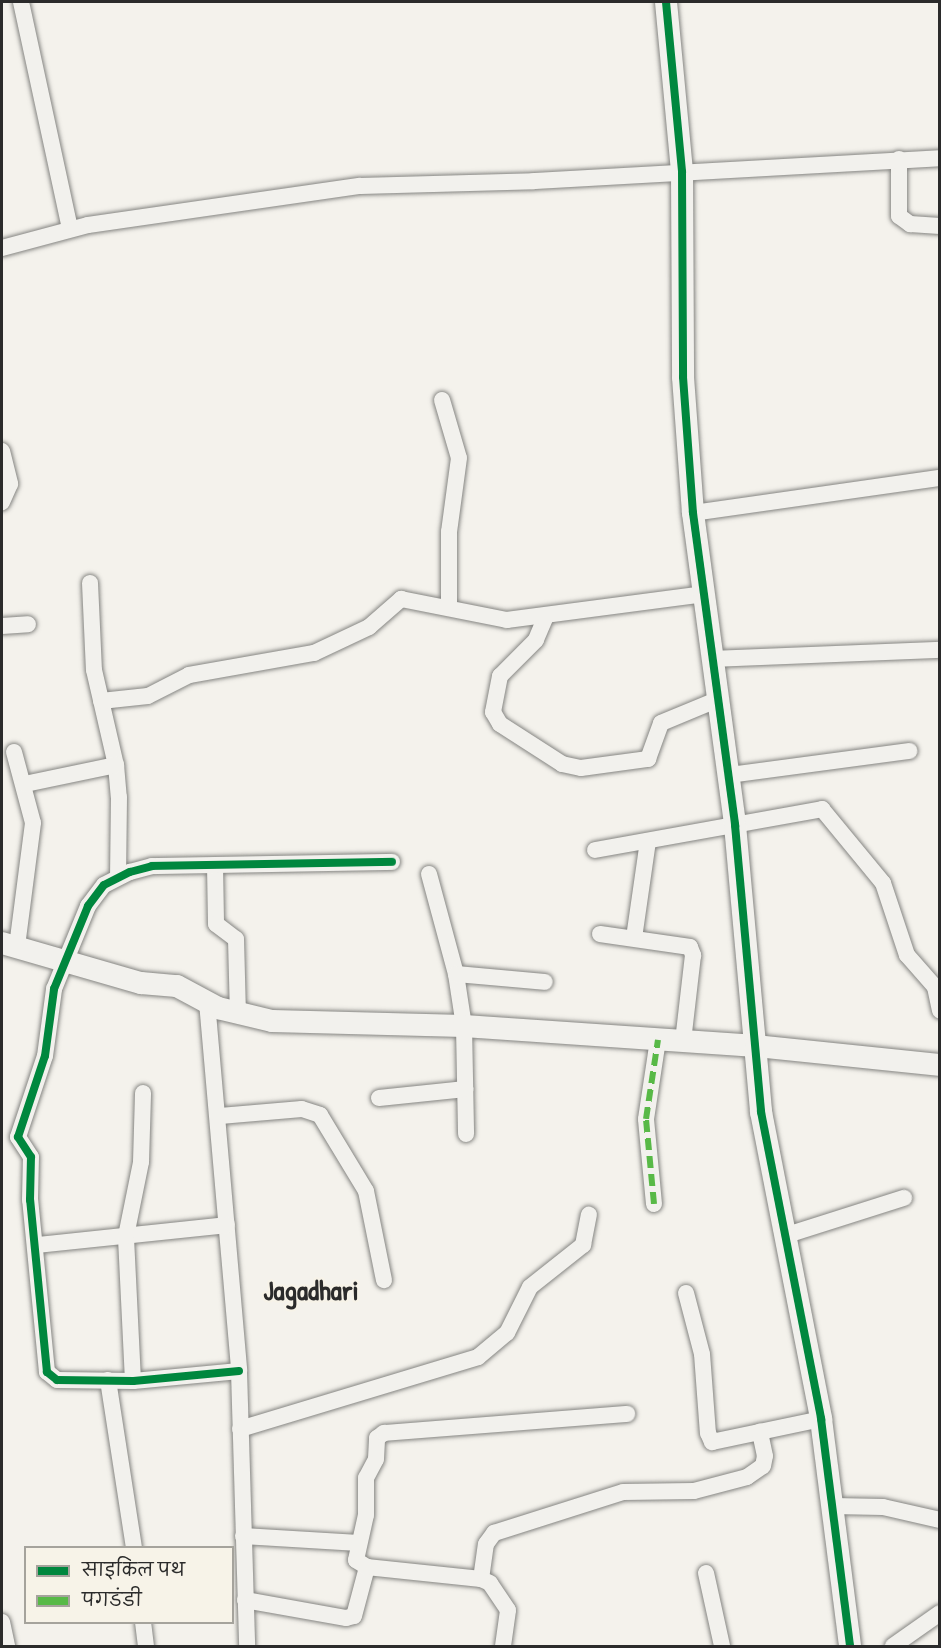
<!DOCTYPE html>
<html>
<head>
<meta charset="utf-8">
<style>
	body { margin:0 }
	#map { position:relative; width:941px; height:1648px; overflow:hidden; background:#f4f2ec; font-family:"Patrick Hand","Playpen Sans Deva",sans-serif }
	div>[style] { position:absolute }
	.roads { filter:drop-shadow(0 0 2px #858582) drop-shadow(0 0 2px #858582) }
	.street>* { height:16px; margin:-8px; padding:0 8px; transform-origin:8px; border-radius:8px; background:#f2f1ed }
	.secondary>* { height:22px; margin:-11px; padding:0 11px; transform-origin:11px; border-radius:11px; background:#f2f1ed }
	.quiet>* { height:6px; margin-top:-3px; transform-origin:0; background:repeating-linear-gradient(90deg,#58b947 0 12px,transparent 0 18px) }
	.cycleway>* { height:8px; margin:-4px; padding:0 4px; transform-origin:4px; border-radius:4px; background:#00873e }
	span { translate:-50% -50%; white-space:nowrap; text-align:center; line-height:1.15; -webkit-text-stroke:4.5px #f7f3e8; paint-order:stroke }
	.town-label { font-size:28px; color:#2b2b2b; font-weight:700 }
	.frame { position:absolute; inset:0; border:3px solid #2b2b2b; pointer-events:none }
	.legend { position:absolute; left:24px; top:1546px; width:210px; height:78px; box-sizing:border-box; background:#f7f3e8; border:2px solid #a5a39c; margin:0; padding:8px 10px; list-style:none; font-size:18px; color:#2b2b2b }
	.legend li { display:flex; align-items:center; gap:12px; height:30px }
	.legend b { width:30px; border:2px solid #a5a39c }
</style>
</head>
<body>
<div id="map">
	<div class="roads">
		<div class="street">
			<div style="left:21px;top:2px;width:232px;rotate:77.8deg"></div>
			<div style="left:899px;top:159px;width:57px;rotate:90deg"></div>
			<div style="left:899px;top:216px;width:14px;rotate:36deg"></div>
			<div style="left:910px;top:224px;width:30px;rotate:4deg"></div>
			<div style="left:2px;top:248px;width:89px;rotate:-15deg"></div>
			<div style="left:88px;top:225px;width:275px;rotate:-8.2deg"></div>
			<div style="left:360px;top:186px;width:174px;rotate:-1.6deg"></div>
			<div style="left:534px;top:181px;width:407px;rotate:-3.2deg"></div>
			<div style="left:442px;top:400px;width:60px;rotate:73.7deg"></div>
			<div style="left:459px;top:458px;width:75px;rotate:97.7deg"></div>
			<div style="left:449px;top:532px;width:75px;rotate:90deg"></div>
			<div style="left:2px;top:451px;width:34px;rotate:76deg"></div>
			<div style="left:10px;top:484px;width:20px;rotate:114deg"></div>
			<div style="left:693px;top:513px;width:249px;rotate:-8.1deg"></div>
			<div style="left:90px;top:583px;width:87px;rotate:87.4deg"></div>
			<div style="left:94px;top:670px;width:98px;rotate:77deg"></div>
			<div style="left:116px;top:765px;width:32px;rotate:85deg"></div>
			<div style="left:119px;top:797px;width:80px;rotate:90.7deg"></div>
			<div style="left:546px;top:616px;width:26px;rotate:113deg"></div>
			<div style="left:536px;top:640px;width:51px;rotate:135deg"></div>
			<div style="left:500px;top:676px;width:37px;rotate:101deg"></div>
			<div style="left:493px;top:712px;width:14px;rotate:60deg"></div>
			<div style="left:500px;top:724px;width:74px;rotate:32.8deg"></div>
			<div style="left:562px;top:764px;width:19px;rotate:12deg"></div>
			<div style="left:581px;top:768px;width:68px;rotate:-7.7deg"></div>
			<div style="left:648px;top:759px;width:38px;rotate:-70deg"></div>
			<div style="left:661px;top:723px;width:63px;rotate:-22.5deg"></div>
			<div style="left:2px;top:626px;width:26px;rotate:-4deg"></div>
			<div style="left:713px;top:659px;width:227px;rotate:-2.3deg"></div>
			<div style="left:101px;top:701px;width:47px;rotate:-6.1deg"></div>
			<div style="left:148px;top:696px;width:46px;rotate:-27.1deg"></div>
			<div style="left:189px;top:675px;width:127px;rotate:-10deg"></div>
			<div style="left:314px;top:653px;width:61px;rotate:-25.3deg"></div>
			<div style="left:369px;top:627px;width:43px;rotate:-41.2deg"></div>
			<div style="left:401px;top:599px;width:108px;rotate:11.2deg"></div>
			<div style="left:507px;top:620px;width:199px;rotate:-7.5deg"></div>
			<div style="left:14px;top:752px;width:73px;rotate:75deg"></div>
			<div style="left:33px;top:823px;width:124px;rotate:97.4deg"></div>
			<div style="left:729px;top:775px;width:182px;rotate:-7.6deg"></div>
			<div style="left:25px;top:784px;width:93px;rotate:-11.8deg"></div>
			<div style="left:595px;top:850px;width:231px;rotate:-10.2deg"></div>
			<div style="left:822px;top:809px;width:96px;rotate:50.5deg"></div>
			<div style="left:883px;top:883px;width:76px;rotate:71.6deg"></div>
			<div style="left:907px;top:955px;width:43px;rotate:48.8deg"></div>
			<div style="left:935px;top:987px;width:24px;rotate:78deg"></div>
			<div style="left:215px;top:865px;width:59px;rotate:89deg"></div>
			<div style="left:216px;top:924px;width:25px;rotate:37deg"></div>
			<div style="left:236px;top:939px;width:74px;rotate:88.5deg"></div>
			<div style="left:429px;top:874px;width:104px;rotate:74.9deg"></div>
			<div style="left:456px;top:974px;width:53px;rotate:81.3deg"></div>
			<div style="left:464px;top:1026px;width:108px;rotate:88.9deg"></div>
			<div style="left:600px;top:934px;width:91px;rotate:8.2deg"></div>
			<div style="left:690px;top:947px;width:9px;rotate:69deg"></div>
			<div style="left:693px;top:955px;width:88px;rotate:96.6deg"></div>
			<div style="left:634px;top:938px;width:98px;rotate:-81.8deg"></div>
			<div style="left:456px;top:974px;width:89px;rotate:5.1deg"></div>
			<div style="left:207px;top:1002px;width:370px;rotate:85deg"></div>
			<div style="left:239px;top:1371px;width:275px;rotate:88.3deg"></div>
			<div style="left:379px;top:1098px;width:87px;rotate:-5.9deg"></div>
			<div style="left:220px;top:1116px;width:82px;rotate:-4.9deg"></div>
			<div style="left:302px;top:1109px;width:19px;rotate:18deg"></div>
			<div style="left:320px;top:1115px;width:89px;rotate:58.8deg"></div>
			<div style="left:366px;top:1191px;width:91px;rotate:78.6deg"></div>
			<div style="left:654px;top:1204px;width:85px;rotate:-95.4deg"></div>
			<div style="left:646px;top:1119px;width:80px;rotate:-81.4deg"></div>
			<div style="left:784px;top:1236px;width:126px;rotate:-17.6deg"></div>
			<div style="left:37px;top:1245px;width:191px;rotate:-6deg"></div>
			<div style="left:686px;top:1293px;width:63px;rotate:75.3deg"></div>
			<div style="left:702px;top:1354px;width:79px;rotate:85.7deg"></div>
			<div style="left:708px;top:1433px;width:10px;rotate:66deg"></div>
			<div style="left:712px;top:1442px;width:111px;rotate:-11.9deg"></div>
			<div style="left:239px;top:1371px;width:106px;rotate:174.6deg"></div>
			<div style="left:133px;top:1381px;width:76px;rotate:-179.2deg"></div>
			<div style="left:57px;top:1380px;width:13px;rotate:-141deg"></div>
			<div style="left:47px;top:1372px;width:173px;rotate:-95.6deg"></div>
			<div style="left:30px;top:1200px;width:43px;rotate:-88.7deg"></div>
			<div style="left:31px;top:1157px;width:24px;rotate:-123deg"></div>
			<div style="left:18px;top:1137px;width:85px;rotate:-71.6deg"></div>
			<div style="left:45px;top:1056px;width:68px;rotate:-82.3deg"></div>
			<div style="left:54px;top:989px;width:90px;rotate:-67.7deg"></div>
			<div style="left:88px;top:906px;width:26px;rotate:-53deg"></div>
			<div style="left:104px;top:885px;width:29px;rotate:-27deg"></div>
			<div style="left:130px;top:872px;width:23px;rotate:-15deg"></div>
			<div style="left:152px;top:866px;width:240px;rotate:-1deg"></div>
			<div style="left:108px;top:1380px;width:170px;rotate:81.2deg"></div>
			<div style="left:133px;top:1381px;width:145px;rotate:-92.8deg"></div>
			<div style="left:126px;top:1236px;width:76px;rotate:-78.5deg"></div>
			<div style="left:141px;top:1162px;width:69px;rotate:-88.3deg"></div>
			<div style="left:240px;top:1429px;width:249px;rotate:-16.8deg"></div>
			<div style="left:478px;top:1357px;width:38px;rotate:-40deg"></div>
			<div style="left:507px;top:1333px;width:51px;rotate:-63.4deg"></div>
			<div style="left:530px;top:1287px;width:68px;rotate:-38.4deg"></div>
			<div style="left:583px;top:1245px;width:31px;rotate:-79deg"></div>
			<div style="left:833px;top:1506px;width:50px;rotate:1.1deg"></div>
			<div style="left:883px;top:1507px;width:58px;rotate:12.8deg"></div>
			<div style="left:243px;top:1536px;width:116px;rotate:3.5deg"></div>
			<div style="left:706px;top:1573px;width:75px;rotate:77.6deg"></div>
			<div style="left:481px;top:1579px;width:35px;rotate:-82deg"></div>
			<div style="left:486px;top:1544px;width:14px;rotate:-54deg"></div>
			<div style="left:494px;top:1533px;width:135px;rotate:-17.6deg"></div>
			<div style="left:623px;top:1492px;width:71px;rotate:-0.8deg"></div>
			<div style="left:694px;top:1491px;width:55px;rotate:-14.8deg"></div>
			<div style="left:747px;top:1477px;width:19px;rotate:-35deg"></div>
			<div style="left:763px;top:1466px;width:10px;rotate:-79deg"></div>
			<div style="left:765px;top:1456px;width:25px;rotate:-102deg"></div>
			<div style="left:245px;top:1600px;width:103px;rotate:10.1deg"></div>
			<div style="left:346px;top:1618px;width:8px;rotate:-14deg"></div>
			<div style="left:354px;top:1616px;width:51px;rotate:-75.1deg"></div>
			<div style="left:2px;top:1622px;width:25px;rotate:78deg"></div>
			<div style="left:143px;top:1622px;width:24px;rotate:83deg"></div>
			<div style="left:503px;top:1646px;width:36px;rotate:-82deg"></div>
			<div style="left:508px;top:1610px;width:32px;rotate:-124deg"></div>
			<div style="left:490px;top:1583px;width:10px;rotate:-156deg"></div>
			<div style="left:481px;top:1579px;width:115px;rotate:-174deg"></div>
			<div style="left:367px;top:1567px;width:13px;rotate:-148deg"></div>
			<div style="left:356px;top:1560px;width:46px;rotate:-77.5deg"></div>
			<div style="left:366px;top:1515px;width:37px;rotate:-90deg"></div>
			<div style="left:366px;top:1478px;width:21px;rotate:-62deg"></div>
			<div style="left:376px;top:1459px;width:21px;rotate:-87deg"></div>
			<div style="left:377px;top:1438px;width:9px;rotate:-36deg"></div>
			<div style="left:384px;top:1433px;width:244px;rotate:-4.5deg"></div>
			<div style="left:893px;top:1646px;width:57px;rotate:-35.1deg"></div>
		</div>
		<div class="secondary">
			<div style="left:666px;top:2px;width:171px;rotate:84.6deg"></div>
			<div style="left:682px;top:172px;width:205px;rotate:89.7deg"></div>
			<div style="left:683px;top:377px;width:136px;rotate:85.8deg"></div>
			<div style="left:693px;top:513px;width:315px;rotate:82.3deg"></div>
			<div style="left:735px;top:825px;width:288px;rotate:84.8deg"></div>
			<div style="left:761px;top:1112px;width:313px;rotate:78.9deg"></div>
			<div style="left:821px;top:1419px;width:229px;rotate:82.7deg"></div>
			<div style="left:2px;top:943px;width:145px;rotate:16.1deg"></div>
			<div style="left:141px;top:983px;width:36px;rotate:5deg"></div>
			<div style="left:177px;top:986px;width:47px;rotate:28.2deg"></div>
			<div style="left:218px;top:1008px;width:56px;rotate:13.5deg"></div>
			<div style="left:272px;top:1021px;width:192px;rotate:1.5deg"></div>
			<div style="left:464px;top:1026px;width:293px;rotate:3.9deg"></div>
			<div style="left:756px;top:1046px;width:185px;rotate:5.9deg"></div>
		</div>
	</div>
	<div class="quiet">
		<div style="left:654px;top:1204px;width:85px;rotate:-95.4deg"></div>
		<div style="left:646px;top:1119px;width:80px;rotate:-81.4deg"></div>
	</div>
	<div class="cycleway">
		<div style="left:666px;top:2px;width:171px;rotate:84.6deg"></div>
		<div style="left:682px;top:172px;width:205px;rotate:89.7deg"></div>
		<div style="left:683px;top:377px;width:136px;rotate:85.8deg"></div>
		<div style="left:693px;top:513px;width:315px;rotate:82.3deg"></div>
		<div style="left:735px;top:825px;width:288px;rotate:84.8deg"></div>
		<div style="left:761px;top:1112px;width:313px;rotate:78.9deg"></div>
		<div style="left:821px;top:1419px;width:229px;rotate:82.7deg"></div>
		<div style="left:239px;top:1371px;width:106px;rotate:174.6deg"></div>
		<div style="left:133px;top:1381px;width:76px;rotate:-179.2deg"></div>
		<div style="left:57px;top:1380px;width:13px;rotate:-141deg"></div>
		<div style="left:47px;top:1372px;width:173px;rotate:-95.6deg"></div>
		<div style="left:30px;top:1200px;width:43px;rotate:-88.7deg"></div>
		<div style="left:31px;top:1157px;width:24px;rotate:-123deg"></div>
		<div style="left:18px;top:1137px;width:85px;rotate:-71.6deg"></div>
		<div style="left:45px;top:1056px;width:68px;rotate:-82.3deg"></div>
		<div style="left:54px;top:989px;width:90px;rotate:-67.7deg"></div>
		<div style="left:88px;top:906px;width:26px;rotate:-53deg"></div>
		<div style="left:104px;top:885px;width:29px;rotate:-27deg"></div>
		<div style="left:130px;top:872px;width:23px;rotate:-15deg"></div>
		<div style="left:152px;top:866px;width:240px;rotate:-1deg"></div>
	</div>
	<div class="town-label">
		<span style="left:311px;top:1290px">Jagadhari</span>
	</div>
	<div class="frame"></div>
	<ul class="legend">
	<li><b style="height:8px;background:#00873e"></b>साइकिल पथ</li>
	<li><b style="height:8px;background:#58b947"></b>पगडंडी</li>
	</ul>
</div>
</body>
</html>
